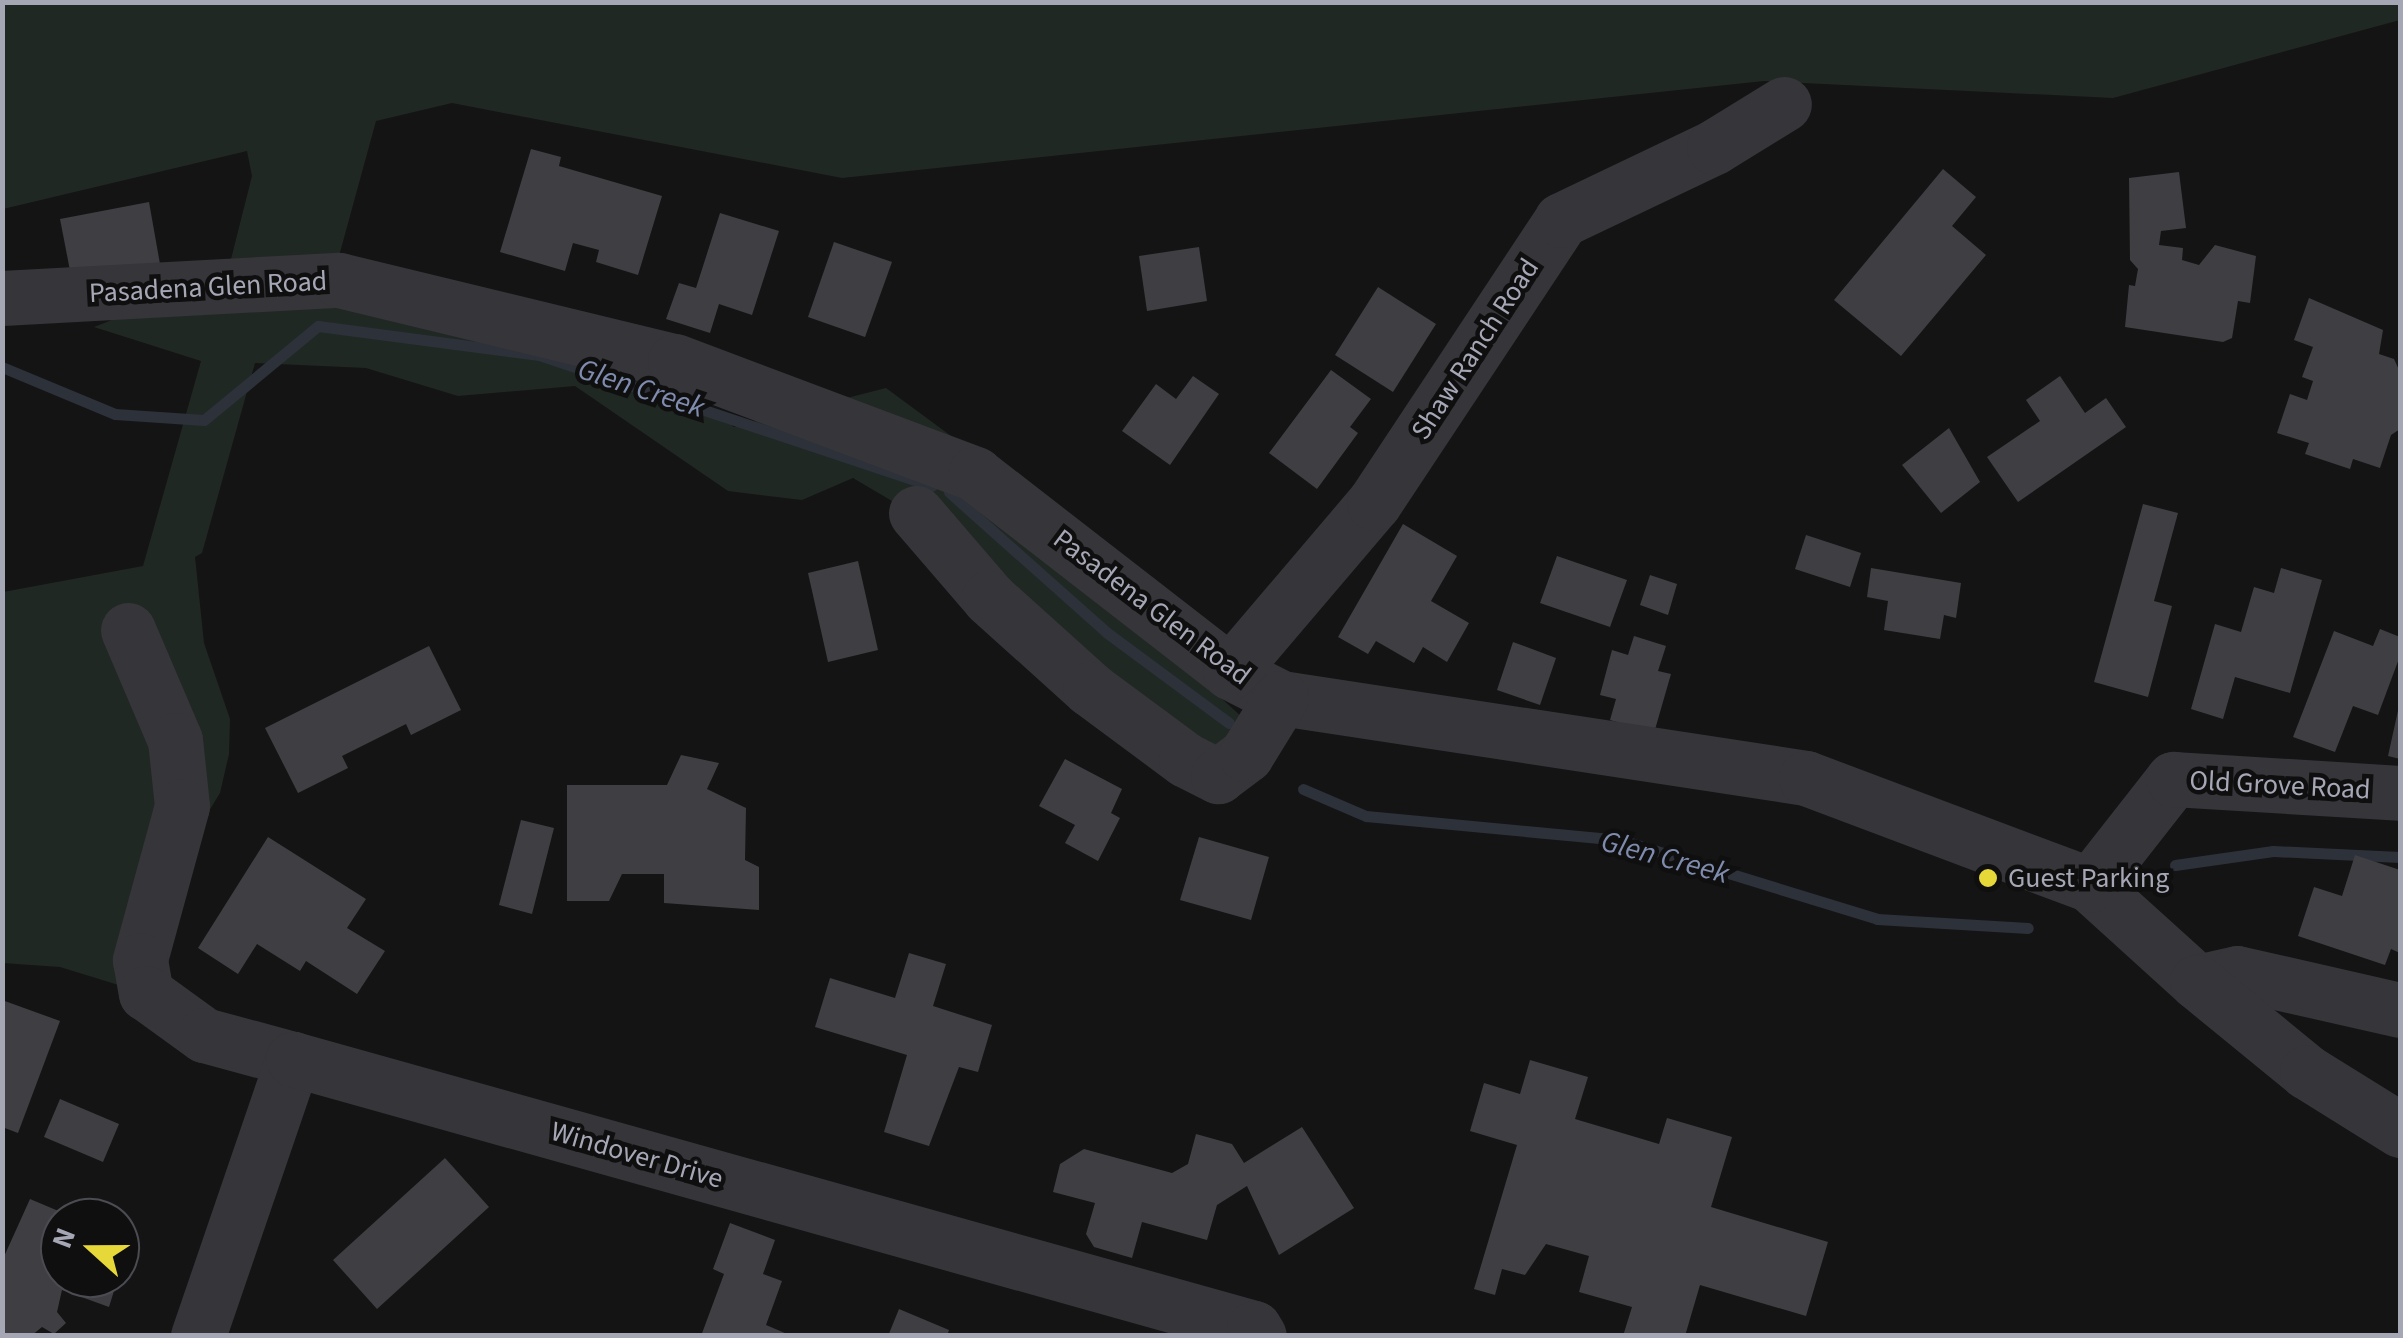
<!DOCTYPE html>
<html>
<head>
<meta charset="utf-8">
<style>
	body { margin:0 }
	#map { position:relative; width:2403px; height:1338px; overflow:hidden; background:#141415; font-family:"Source Sans 3",sans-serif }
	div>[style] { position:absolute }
	.green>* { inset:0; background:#202823 }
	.stream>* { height:11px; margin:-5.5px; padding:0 5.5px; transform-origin:5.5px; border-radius:5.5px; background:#2d313a }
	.building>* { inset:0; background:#3f3e42 }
	.minor>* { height:55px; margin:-27.5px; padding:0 27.5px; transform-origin:27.5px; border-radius:27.5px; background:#36353a }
	.dots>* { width:28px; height:28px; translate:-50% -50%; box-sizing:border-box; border:5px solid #0f0f10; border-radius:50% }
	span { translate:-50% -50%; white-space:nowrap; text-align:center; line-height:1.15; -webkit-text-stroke:9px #0f0f10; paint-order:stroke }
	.street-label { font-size:28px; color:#a6a7b5 }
	.poi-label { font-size:28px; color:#a6a7b5 }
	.left { translate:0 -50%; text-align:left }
	.water-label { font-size:30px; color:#7f8cae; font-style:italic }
	.frame { position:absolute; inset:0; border:5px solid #a6a7b5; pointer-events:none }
	.north { position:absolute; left:40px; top:1198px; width:100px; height:100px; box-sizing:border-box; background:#0f0f10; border:2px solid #4b4c52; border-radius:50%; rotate:291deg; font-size:28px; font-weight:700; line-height:40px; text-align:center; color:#a6a7b5 }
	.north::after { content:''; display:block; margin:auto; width:35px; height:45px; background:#e7d83a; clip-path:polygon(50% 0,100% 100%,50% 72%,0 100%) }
</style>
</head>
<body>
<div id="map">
	<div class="green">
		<div style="clip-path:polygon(2400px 2px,2400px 20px,2113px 98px,1764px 81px,842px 178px,452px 103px,376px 121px,330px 289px,602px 330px,734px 427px,886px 388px,966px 447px,1099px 587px,1265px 738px,1194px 784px,931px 524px,853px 478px,802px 500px,728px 491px,575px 386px,458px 396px,366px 368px,255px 363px,202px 553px,195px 557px,204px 643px,230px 719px,229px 754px,220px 793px,190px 842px,151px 995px,60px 967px,3px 963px,3px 592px,143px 566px,201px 361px,94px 327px,227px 275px,252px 176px,247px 151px,3px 209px,2px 3px)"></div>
	</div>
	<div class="stream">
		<div style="left:2px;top:367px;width:122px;rotate:22.6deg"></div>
		<div style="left:115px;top:414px;width:89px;rotate:3.9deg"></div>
		<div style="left:204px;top:420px;width:148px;rotate:-39.5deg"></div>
		<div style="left:318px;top:326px;width:223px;rotate:7.5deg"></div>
		<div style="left:539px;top:355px;width:414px;rotate:18.4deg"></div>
		<div style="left:949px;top:492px;width:210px;rotate:41.7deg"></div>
		<div style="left:1106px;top:632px;width:153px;rotate:36.5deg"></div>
		<div style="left:1303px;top:789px;width:69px;rotate:23.2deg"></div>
		<div style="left:1366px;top:816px;width:256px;rotate:5.4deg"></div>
		<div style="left:1621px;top:840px;width:268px;rotate:17.1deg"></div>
		<div style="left:1877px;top:919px;width:151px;rotate:3.4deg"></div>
		<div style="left:2175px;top:865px;width:99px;rotate:-8.1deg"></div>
		<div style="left:2273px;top:851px;width:127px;rotate:2.7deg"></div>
	</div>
	<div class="building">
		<div style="clip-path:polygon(531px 149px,561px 157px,559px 166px,662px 196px,638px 275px,596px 262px,599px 250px,573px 243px,565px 271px,500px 252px)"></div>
		<div style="clip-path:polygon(1943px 169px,1976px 197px,1952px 226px,1986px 255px,1901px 356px,1834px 300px)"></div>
		<div style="clip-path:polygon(2179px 172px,2186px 228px,2161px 231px,2159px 245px,2183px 248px,2182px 260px,2199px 265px,2215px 245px,2256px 256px,2250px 303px,2238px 301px,2232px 338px,2223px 342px,2125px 327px,2129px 285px,2135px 286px,2138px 269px,2130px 260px,2129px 178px)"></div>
		<div style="clip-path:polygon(149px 202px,160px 264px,72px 281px,60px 219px)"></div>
		<div style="clip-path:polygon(720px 213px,779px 231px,752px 315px,719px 304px,710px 333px,666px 319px,679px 283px,696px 288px)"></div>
		<div style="clip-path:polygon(834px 242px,892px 262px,865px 337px,808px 317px)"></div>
		<div style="clip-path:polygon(1199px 247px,1207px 301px,1147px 311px,1139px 256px)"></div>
		<div style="clip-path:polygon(1378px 287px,1436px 324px,1393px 392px,1335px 355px)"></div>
		<div style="clip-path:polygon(2309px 298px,2383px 330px,2379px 354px,2394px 359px,2400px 372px,2400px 429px,2391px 435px,2380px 468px,2353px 459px,2350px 469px,2305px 454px,2309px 443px,2277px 433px,2290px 394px,2307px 400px,2313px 381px,2302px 377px,2313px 347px,2294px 340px)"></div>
		<div style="clip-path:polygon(1331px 370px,1371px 399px,1350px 427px,1358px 433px,1317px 489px,1269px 453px)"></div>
		<div style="clip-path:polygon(1193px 376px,1219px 394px,1170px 465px,1122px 431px,1156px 384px,1176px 399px)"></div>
		<div style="clip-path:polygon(2060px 376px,2085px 413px,2106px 398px,2126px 427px,2018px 502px,1987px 457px,2040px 421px,2026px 400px)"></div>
		<div style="clip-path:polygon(1949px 428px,1980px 482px,1941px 513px,1902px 465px)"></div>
		<div style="clip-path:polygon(2143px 504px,2178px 513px,2154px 601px,2172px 606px,2148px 697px,2094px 682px)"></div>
		<div style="clip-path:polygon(1403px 524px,1457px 556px,1431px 601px,1469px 623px,1447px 662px,1423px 647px,1414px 663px,1376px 641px,1368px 654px,1338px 637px)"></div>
		<div style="clip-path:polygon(1806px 535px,1861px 553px,1850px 587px,1795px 569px)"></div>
		<div style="clip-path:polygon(1557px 556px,1627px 580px,1610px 627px,1540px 603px)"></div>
		<div style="clip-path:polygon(858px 561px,878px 650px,828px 662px,808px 573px)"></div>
		<div style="clip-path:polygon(1871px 568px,1961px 583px,1956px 618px,1944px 615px,1940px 639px,1884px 630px,1888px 601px,1867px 597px)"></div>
		<div style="clip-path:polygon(2281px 568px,2322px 580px,2290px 693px,2235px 677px,2223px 719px,2191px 709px,2215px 624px,2241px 632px,2254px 587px,2274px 593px)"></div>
		<div style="clip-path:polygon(1650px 575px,1677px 584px,1668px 615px,1640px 605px)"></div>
		<div style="clip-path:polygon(2380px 629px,2400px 637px,2400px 656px,2378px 715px,2353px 706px,2335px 752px,2293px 737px,2334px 631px,2373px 646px)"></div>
		<div style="clip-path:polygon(1634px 636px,1666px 646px,1658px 671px,1671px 674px,1654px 733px,1610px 720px,1616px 699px,1600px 695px,1612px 650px,1628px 655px)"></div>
		<div style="clip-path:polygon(1513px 642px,1556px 658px,1540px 705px,1497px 690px)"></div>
		<div style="clip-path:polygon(429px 646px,461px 710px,411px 735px,406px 724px,342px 756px,348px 768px,298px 793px,265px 728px)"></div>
		<div style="clip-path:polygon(2399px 706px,2400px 706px,2400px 759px,2388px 756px)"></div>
		<div style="clip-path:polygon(681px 755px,719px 763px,707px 789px,746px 808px,745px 860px,759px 867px,759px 910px,664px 903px,664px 874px,622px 874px,609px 901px,567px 901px,567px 785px,667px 785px)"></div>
		<div style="clip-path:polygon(1065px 759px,1122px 789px,1111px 813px,1120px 818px,1098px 861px,1065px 843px,1075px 825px,1039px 806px)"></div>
		<div style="clip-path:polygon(521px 820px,554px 828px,532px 914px,499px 905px)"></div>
		<div style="clip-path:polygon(268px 837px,366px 899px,347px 928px,385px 951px,357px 994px,306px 961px,300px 971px,257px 944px,238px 974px,198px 948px)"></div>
		<div style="clip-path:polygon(1199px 837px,1269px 857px,1251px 920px,1180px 900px)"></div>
		<div style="clip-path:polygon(2355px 855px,2400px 870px,2400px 953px,2391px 949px,2385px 965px,2298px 936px,2314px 887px,2342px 896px)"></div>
		<div style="clip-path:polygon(909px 953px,946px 964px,933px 1006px,992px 1025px,978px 1072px,959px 1067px,929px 1146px,884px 1132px,907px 1055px,815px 1027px,830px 978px,895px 998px)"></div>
		<div style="clip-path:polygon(2px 1000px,60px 1021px,18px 1133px,2px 1127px)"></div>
		<div style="clip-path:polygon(1530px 1060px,1588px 1077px,1575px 1119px,1659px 1144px,1667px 1118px,1732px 1137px,1711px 1207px,1828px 1242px,1806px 1316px,1700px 1285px,1685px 1336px,1623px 1336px,1632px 1307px,1579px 1292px,1589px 1256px,1546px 1244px,1525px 1275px,1502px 1269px,1495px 1295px,1474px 1289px,1517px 1145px,1470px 1131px,1484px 1083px,1520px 1094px)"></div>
		<div style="clip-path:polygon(60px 1099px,119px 1124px,103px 1162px,44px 1137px)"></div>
		<div style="clip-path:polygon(1302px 1127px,1354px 1208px,1279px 1255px,1247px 1186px,1217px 1205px,1207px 1240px,1142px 1222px,1132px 1258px,1094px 1247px,1086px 1234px,1095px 1203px,1053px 1192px,1060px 1164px,1084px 1149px,1172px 1173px,1188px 1164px,1196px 1134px,1232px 1144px,1244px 1163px)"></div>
		<div style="clip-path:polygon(445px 1158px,489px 1207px,377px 1309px,333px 1260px)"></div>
		<div style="clip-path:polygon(30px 1199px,75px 1218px,60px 1218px,60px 1278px,118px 1278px,109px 1307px,62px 1290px,57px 1312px,66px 1323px,54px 1334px,42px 1327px,31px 1336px,2px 1336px,2px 1261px)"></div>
		<div style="clip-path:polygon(730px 1223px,775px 1240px,763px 1274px,782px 1281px,766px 1325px,792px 1336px,701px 1336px,724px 1274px,713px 1269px)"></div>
		<div style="clip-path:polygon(120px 1244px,129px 1247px,121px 1271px,120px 1271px)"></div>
		<div style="clip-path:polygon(899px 1309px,949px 1330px,947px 1336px,888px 1336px)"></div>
	</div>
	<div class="minor">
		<div style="left:2px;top:298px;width:337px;rotate:-3.1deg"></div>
		<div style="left:339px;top:280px;width:346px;rotate:13.6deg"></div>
		<div style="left:675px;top:361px;width:321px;rotate:20.6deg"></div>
		<div style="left:975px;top:474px;width:323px;rotate:37.8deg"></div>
		<div style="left:1230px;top:672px;width:57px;rotate:27deg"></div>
		<div style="left:1281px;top:698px;width:531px;rotate:8.66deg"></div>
		<div style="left:1806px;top:778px;width:303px;rotate:20.6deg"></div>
		<div style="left:2090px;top:885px;width:144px;rotate:42.2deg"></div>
		<div style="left:2197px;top:982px;width:41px;rotate:-12.7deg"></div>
		<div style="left:2237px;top:973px;width:167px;rotate:12.8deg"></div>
		<div style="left:916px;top:513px;width:112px;rotate:49.3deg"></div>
		<div style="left:989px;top:598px;width:136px;rotate:42deg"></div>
		<div style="left:1090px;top:689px;width:119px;rotate:36.5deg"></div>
		<div style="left:1186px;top:760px;width:36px;rotate:27deg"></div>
		<div style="left:1218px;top:776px;width:35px;rotate:-37deg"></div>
		<div style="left:1246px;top:755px;width:67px;rotate:-58.4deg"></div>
		<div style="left:128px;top:630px;width:120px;rotate:66.9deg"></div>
		<div style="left:175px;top:740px;width:66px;rotate:83.9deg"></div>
		<div style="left:182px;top:806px;width:160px;rotate:105.3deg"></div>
		<div style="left:140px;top:960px;width:34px;rotate:80deg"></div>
		<div style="left:146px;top:993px;width:72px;rotate:35.9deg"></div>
		<div style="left:204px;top:1035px;width:92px;rotate:15.1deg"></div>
		<div style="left:1230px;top:672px;width:222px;rotate:-49.6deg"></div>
		<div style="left:1374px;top:503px;width:339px;rotate:-56.5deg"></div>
		<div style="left:1561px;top:220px;width:170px;rotate:-25.5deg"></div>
		<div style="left:1714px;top:147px;width:82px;rotate:-31.6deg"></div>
		<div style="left:2090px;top:885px;width:135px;rotate:-51.9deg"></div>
		<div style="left:2173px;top:779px;width:227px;rotate:3.5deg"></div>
		<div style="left:2197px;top:982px;width:142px;rotate:39.3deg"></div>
		<div style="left:2307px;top:1072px;width:110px;rotate:31.9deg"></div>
		<div style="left:198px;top:1336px;width:293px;rotate:-71.1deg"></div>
		<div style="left:293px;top:1059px;width:998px;rotate:15.64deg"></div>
		<div style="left:1254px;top:1328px;width:9px;rotate:58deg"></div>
	</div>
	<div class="dots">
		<div style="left:1988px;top:878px;background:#e7d83a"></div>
	</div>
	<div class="street-label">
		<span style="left:208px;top:287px;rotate:-3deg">Pasadena Glen Road</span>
		<span style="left:1475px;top:349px;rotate:-57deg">Shaw Ranch Road</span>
		<span style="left:1152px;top:607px;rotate:37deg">Pasadena Glen Road</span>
		<span style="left:2280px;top:785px;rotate:3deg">Old Grove Road</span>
		<span style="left:637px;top:1155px;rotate:16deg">Windover Drive</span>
	</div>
	<div class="poi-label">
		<span class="left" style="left:2008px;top:878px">Guest Parking</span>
	</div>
	<div class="water-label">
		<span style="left:641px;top:389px;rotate:18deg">Glen Creek</span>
		<span style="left:1665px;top:858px;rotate:15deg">Glen Creek</span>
	</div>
	<div class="frame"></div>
	<div class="north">N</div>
</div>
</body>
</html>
